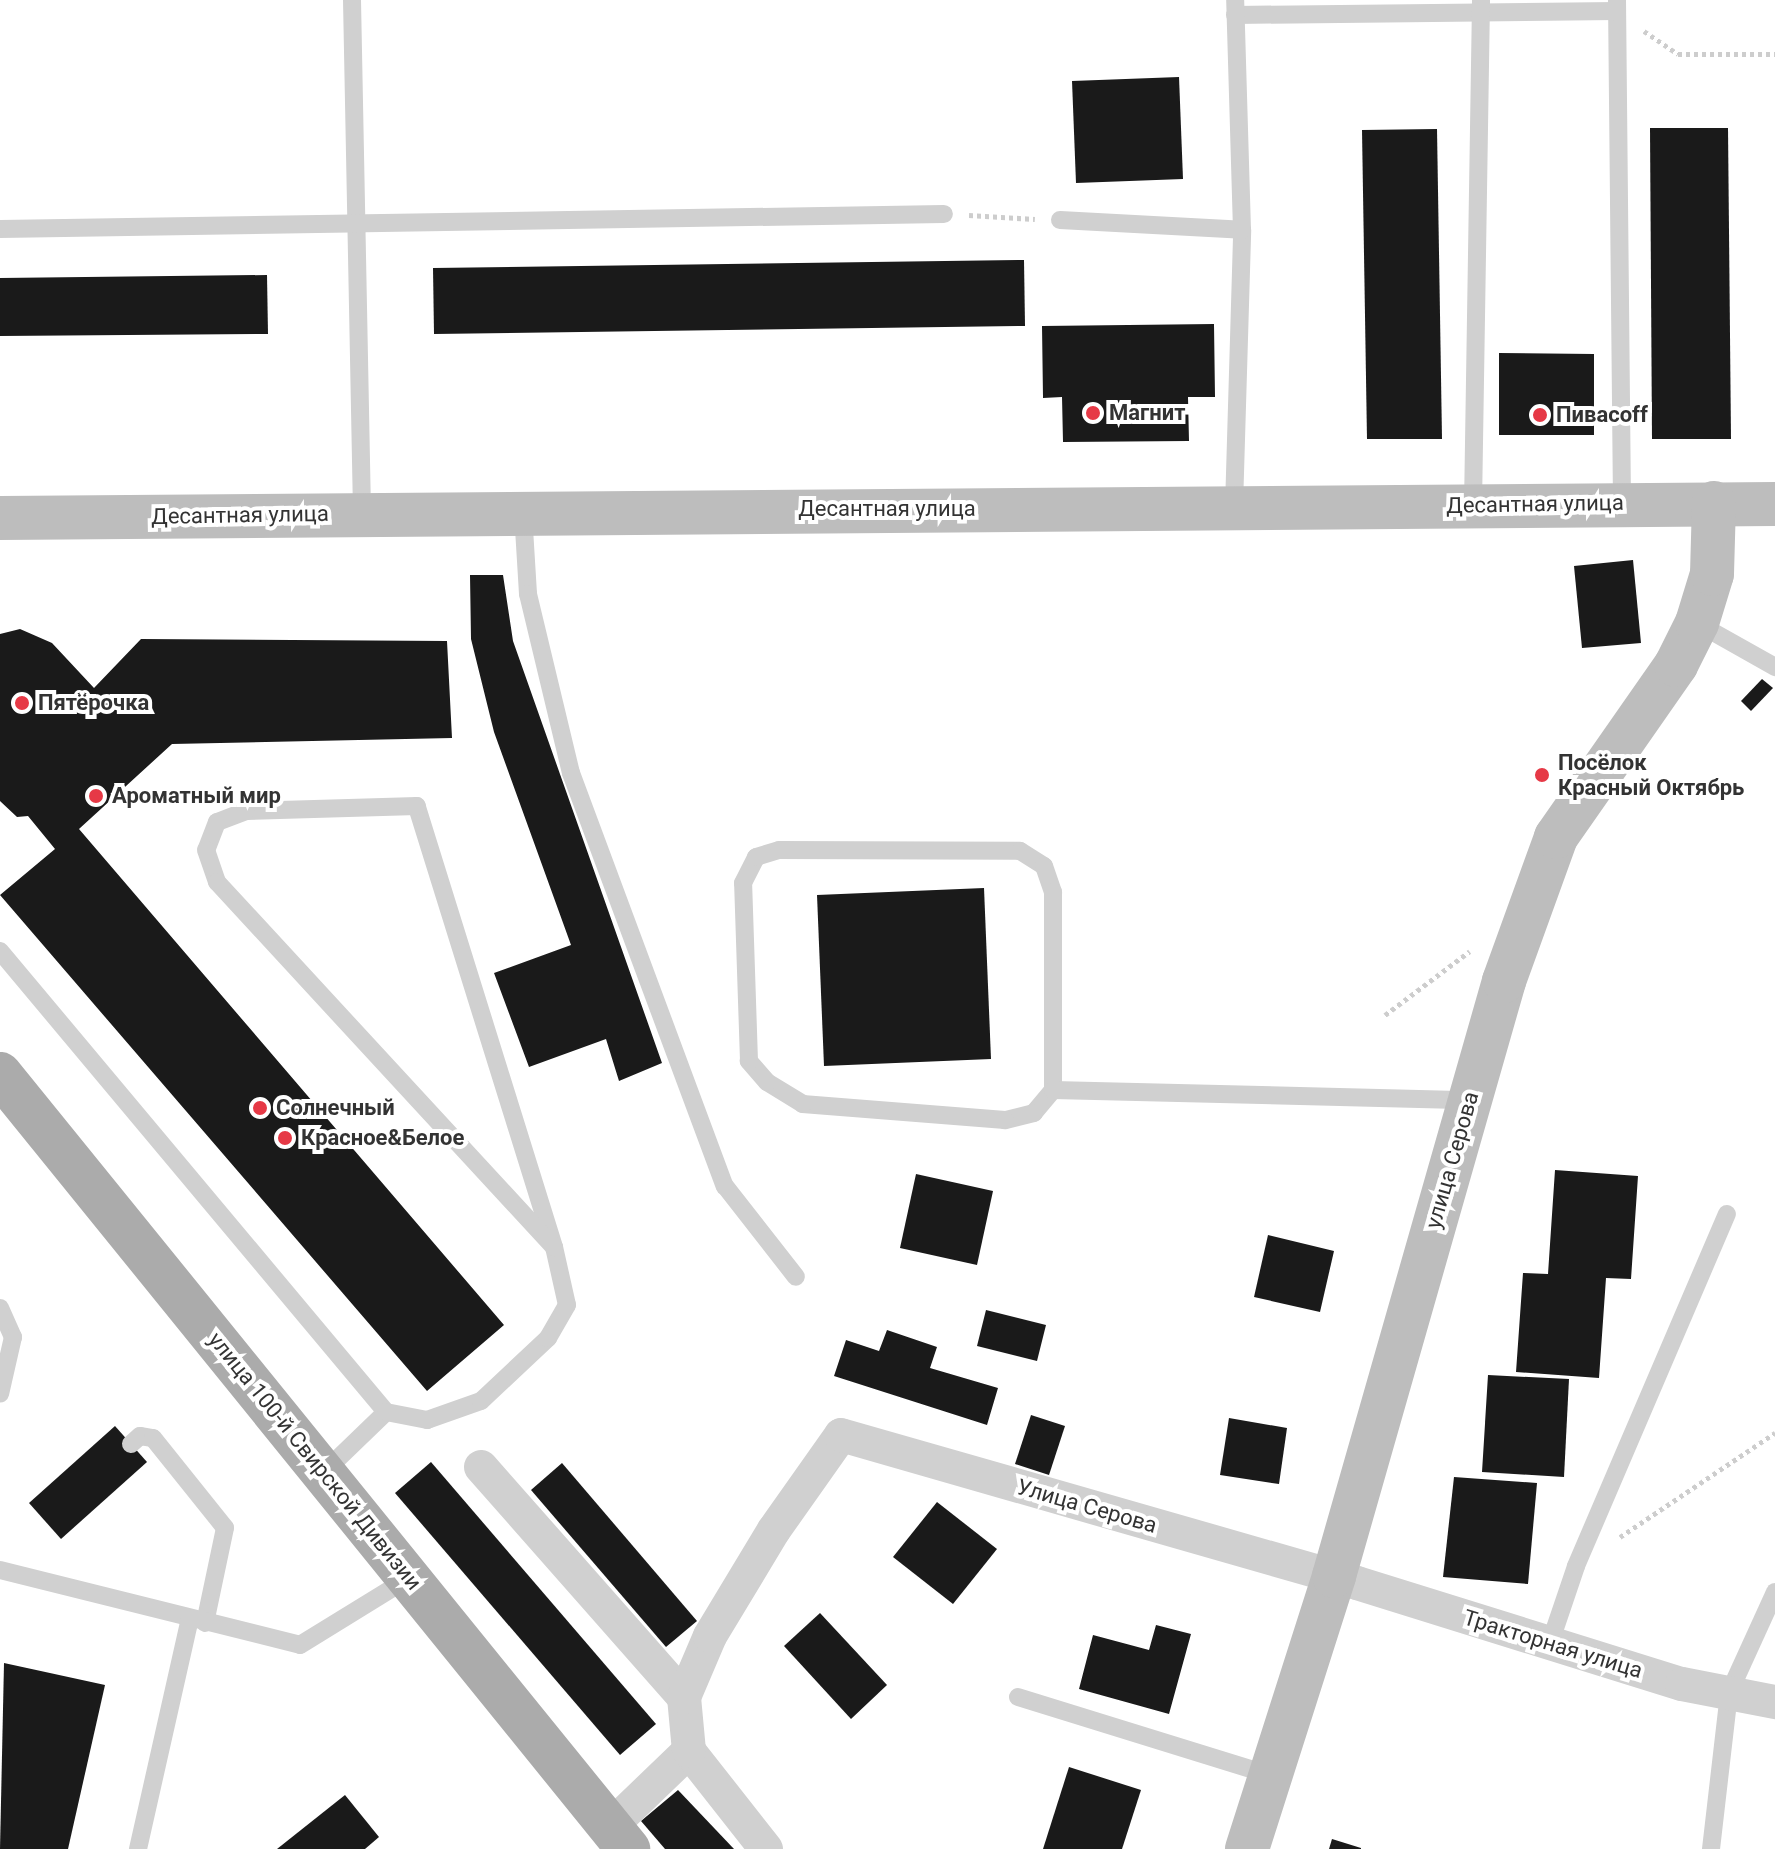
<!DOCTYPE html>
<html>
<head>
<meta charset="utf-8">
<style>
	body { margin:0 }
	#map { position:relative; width:1775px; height:1849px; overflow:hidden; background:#fff; font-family:Roboto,sans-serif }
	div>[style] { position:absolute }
	.building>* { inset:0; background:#1a1a1a }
	.path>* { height:5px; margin-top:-2.5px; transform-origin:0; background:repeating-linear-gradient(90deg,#cdcdcd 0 4px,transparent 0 8px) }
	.lane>* { height:18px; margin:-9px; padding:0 9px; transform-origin:9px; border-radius:9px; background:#d0d0d0 }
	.street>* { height:34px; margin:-17px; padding:0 17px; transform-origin:17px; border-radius:17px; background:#d0d0d0 }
	.secondary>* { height:44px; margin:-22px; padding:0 22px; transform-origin:22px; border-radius:22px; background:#bdbdbd }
	.primary>* { height:44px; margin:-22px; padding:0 22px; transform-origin:22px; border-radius:22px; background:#ababab }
	.dots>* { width:22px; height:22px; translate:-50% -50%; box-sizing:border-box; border:4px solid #fff; border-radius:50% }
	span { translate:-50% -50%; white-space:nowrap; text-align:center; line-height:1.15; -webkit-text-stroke:8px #fff; paint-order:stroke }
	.poi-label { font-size:22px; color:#333; font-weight:700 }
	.left { translate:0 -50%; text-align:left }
	.street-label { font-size:22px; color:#333 }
</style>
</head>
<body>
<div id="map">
	<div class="building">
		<div style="clip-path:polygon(1179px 77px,1183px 179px,1076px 183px,1072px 81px)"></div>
		<div style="clip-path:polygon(1650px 128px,1728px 128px,1731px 439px,1652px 439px)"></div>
		<div style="clip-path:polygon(1437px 129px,1442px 439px,1367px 439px,1362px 130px)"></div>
		<div style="clip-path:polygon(1024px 260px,1025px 326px,434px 334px,433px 268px)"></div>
		<div style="clip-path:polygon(267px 275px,268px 334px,0 336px,0 278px)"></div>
		<div style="clip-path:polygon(1214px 324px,1215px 397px,1188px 397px,1189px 441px,1063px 442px,1062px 397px,1043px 398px,1042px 326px)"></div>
		<div style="clip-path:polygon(1499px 353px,1594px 354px,1594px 435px,1499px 435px)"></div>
		<div style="clip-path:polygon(1633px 560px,1641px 643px,1582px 648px,1574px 566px)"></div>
		<div style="clip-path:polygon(470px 575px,503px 575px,513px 641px,662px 1063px,619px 1081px,606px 1039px,529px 1067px,494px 973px,571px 945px,494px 732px,471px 639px)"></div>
		<div style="clip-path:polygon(20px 629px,52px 643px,94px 688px,141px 639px,447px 641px,452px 738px,172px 744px,79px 829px,504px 1325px,427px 1391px,0 895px,55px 849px,28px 816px,17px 817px,0 801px,0 634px)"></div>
		<div style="clip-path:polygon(1762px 679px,1773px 688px,1751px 711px,1741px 701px)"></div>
		<div style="clip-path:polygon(984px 888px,991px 1059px,824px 1066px,817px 895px)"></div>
		<div style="clip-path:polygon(1555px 1170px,1638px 1176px,1631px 1279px,1606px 1278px,1599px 1378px,1516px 1372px,1523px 1273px,1548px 1274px)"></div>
		<div style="clip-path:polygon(916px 1174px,993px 1191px,977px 1265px,900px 1248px)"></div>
		<div style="clip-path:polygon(1268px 1235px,1334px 1251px,1320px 1312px,1254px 1297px)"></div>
		<div style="clip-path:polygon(986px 1310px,1046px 1325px,1037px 1361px,977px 1346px)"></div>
		<div style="clip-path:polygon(887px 1330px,937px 1347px,930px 1368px,998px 1388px,987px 1425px,834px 1376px,846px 1340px,879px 1351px)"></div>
		<div style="clip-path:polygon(1488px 1375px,1569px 1379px,1564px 1477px,1482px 1472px)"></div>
		<div style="clip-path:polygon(1031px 1415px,1065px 1426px,1049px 1475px,1015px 1464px)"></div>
		<div style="clip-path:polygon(1229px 1418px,1287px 1428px,1279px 1484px,1220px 1475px)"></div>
		<div style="clip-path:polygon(115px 1426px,147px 1462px,61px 1539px,29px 1503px)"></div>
		<div style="clip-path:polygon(431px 1462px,656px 1724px,620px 1755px,395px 1493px)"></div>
		<div style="clip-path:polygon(562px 1463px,697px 1621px,666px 1647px,531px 1490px)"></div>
		<div style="clip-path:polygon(1454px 1477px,1537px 1483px,1528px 1584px,1443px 1577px)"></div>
		<div style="clip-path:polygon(937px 1502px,997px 1549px,953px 1604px,893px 1557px)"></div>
		<div style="clip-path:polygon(820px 1613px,887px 1685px,851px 1719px,784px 1646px)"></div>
		<div style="clip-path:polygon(1156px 1625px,1191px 1634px,1169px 1714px,1079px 1689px,1093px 1635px,1149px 1650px)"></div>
		<div style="clip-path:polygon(4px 1663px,105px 1685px,68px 1849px,0 1849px)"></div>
		<div style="clip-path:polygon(1069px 1767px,1141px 1790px,1122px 1849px,1043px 1849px)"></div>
		<div style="clip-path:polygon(678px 1790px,734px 1849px,665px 1849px,641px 1821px)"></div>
		<div style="clip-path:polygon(345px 1795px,379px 1837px,365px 1849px,277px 1849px)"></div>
		<div style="clip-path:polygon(1332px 1839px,1361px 1848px,1361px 1849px,1329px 1849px)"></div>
	</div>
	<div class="path">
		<div style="left:1644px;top:31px;width:41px;rotate:34.1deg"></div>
		<div style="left:1678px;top:54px;width:97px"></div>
		<div style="left:969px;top:215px;width:66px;rotate:3.5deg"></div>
		<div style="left:1385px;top:1015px;width:106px;rotate:-37deg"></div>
		<div style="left:1620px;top:1537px;width:187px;rotate:-33.9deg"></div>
	</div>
	<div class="lane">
		<div style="left:352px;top:0;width:513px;rotate:88.88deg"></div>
		<div style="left:1617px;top:0;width:503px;rotate:89.43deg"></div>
		<div style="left:1235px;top:15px;width:382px;rotate:-0.6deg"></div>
		<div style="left:1060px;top:220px;width:182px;rotate:3.1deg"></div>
		<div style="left:0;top:229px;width:944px;rotate:-0.91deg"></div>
		<div style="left:1473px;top:506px;width:506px;rotate:-89.09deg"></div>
		<div style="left:1234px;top:507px;width:277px;rotate:-88.3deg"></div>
		<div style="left:1242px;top:230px;width:230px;rotate:-91.7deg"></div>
		<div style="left:523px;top:512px;width:82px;rotate:86.5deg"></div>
		<div style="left:528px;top:594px;width:184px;rotate:76.5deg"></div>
		<div style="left:571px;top:773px;width:441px;rotate:69.6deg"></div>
		<div style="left:725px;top:1186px;width:115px;rotate:52deg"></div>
		<div style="left:1697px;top:623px;width:90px;rotate:29.4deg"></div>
		<div style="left:0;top:951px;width:601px;rotate:50.06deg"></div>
		<div style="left:1053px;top:1090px;width:30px;rotate:130deg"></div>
		<div style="left:1034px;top:1113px;width:30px;rotate:166deg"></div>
		<div style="left:1005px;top:1120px;width:203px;rotate:-175.5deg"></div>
		<div style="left:803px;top:1104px;width:42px;rotate:-148.6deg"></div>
		<div style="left:767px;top:1082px;width:28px;rotate:-131deg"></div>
		<div style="left:749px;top:1061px;width:178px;rotate:-91.9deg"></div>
		<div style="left:743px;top:883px;width:29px;rotate:-63deg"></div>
		<div style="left:756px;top:857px;width:24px;rotate:-17deg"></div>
		<div style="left:779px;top:850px;width:241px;rotate:0.2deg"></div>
		<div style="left:1020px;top:851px;width:28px;rotate:32deg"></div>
		<div style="left:1044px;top:866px;width:28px;rotate:71deg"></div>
		<div style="left:1053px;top:892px;width:198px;rotate:90deg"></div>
		<div style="left:1053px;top:1090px;width:416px;rotate:1.4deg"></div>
		<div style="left:0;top:1308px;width:32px;rotate:66deg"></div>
		<div style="left:13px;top:1337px;width:58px;rotate:102.8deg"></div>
		<div style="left:131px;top:1444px;width:12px;rotate:-42deg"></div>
		<div style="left:140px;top:1436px;width:13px;rotate:9deg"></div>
		<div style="left:153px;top:1438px;width:115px;rotate:51.3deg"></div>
		<div style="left:225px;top:1528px;width:97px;rotate:101.9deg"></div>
		<div style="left:325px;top:1471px;width:85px;rotate:-44deg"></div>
		<div style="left:386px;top:1412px;width:42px;rotate:11deg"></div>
		<div style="left:427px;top:1420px;width:57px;rotate:-19.4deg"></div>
		<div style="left:481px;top:1401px;width:92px;rotate:-43.2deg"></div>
		<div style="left:548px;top:1338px;width:38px;rotate:-60deg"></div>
		<div style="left:567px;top:1305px;width:59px;rotate:-102.6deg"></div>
		<div style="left:554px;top:1247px;width:462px;rotate:-107.3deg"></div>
		<div style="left:417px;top:806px;width:171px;rotate:178.3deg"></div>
		<div style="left:246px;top:811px;width:31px;rotate:159deg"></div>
		<div style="left:217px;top:822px;width:30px;rotate:111deg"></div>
		<div style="left:206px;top:850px;width:34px;rotate:71deg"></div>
		<div style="left:217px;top:882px;width:497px;rotate:47.3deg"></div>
		<div style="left:0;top:1570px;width:309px;rotate:14deg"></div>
		<div style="left:300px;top:1645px;width:128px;rotate:-31.6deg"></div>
		<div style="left:1550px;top:1643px;width:81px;rotate:-71.3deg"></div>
		<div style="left:1576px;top:1566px;width:383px;rotate:-66.8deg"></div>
		<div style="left:1018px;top:1697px;width:264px;rotate:17.2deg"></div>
		<div style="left:138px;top:1849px;width:236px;rotate:-77.3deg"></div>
		<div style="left:1711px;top:1849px;width:157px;rotate:-83.4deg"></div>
		<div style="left:1729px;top:1693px;width:111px;rotate:-65.5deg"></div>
	</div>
	<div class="street">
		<div style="left:481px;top:1467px;width:307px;rotate:48.6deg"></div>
		<div style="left:610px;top:1827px;width:110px;rotate:-43.9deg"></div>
		<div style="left:766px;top:1849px;width:125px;rotate:-128.2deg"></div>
		<div style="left:689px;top:1751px;width:54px;rotate:-95.3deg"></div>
		<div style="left:684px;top:1697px;width:66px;rotate:-66.9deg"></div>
		<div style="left:710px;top:1636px;width:124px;rotate:-58.9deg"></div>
		<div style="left:774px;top:1530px;width:116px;rotate:-54.8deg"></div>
		<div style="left:841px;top:1435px;width:537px;rotate:16deg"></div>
		<div style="left:1357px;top:1583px;width:340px;rotate:17.3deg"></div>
		<div style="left:1682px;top:1684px;width:95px;rotate:11deg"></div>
	</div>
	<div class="secondary">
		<div style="left:0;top:518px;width:1775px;rotate:-0.45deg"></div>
		<div style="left:1247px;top:1849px;width:287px;rotate:-72.3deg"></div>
		<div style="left:1334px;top:1576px;width:619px;rotate:-74.05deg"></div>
		<div style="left:1504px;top:981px;width:153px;rotate:-70.1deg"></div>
		<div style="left:1556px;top:837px;width:210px;rotate:-55.1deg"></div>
		<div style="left:1676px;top:665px;width:47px;rotate:-63.4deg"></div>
		<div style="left:1697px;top:623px;width:51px;rotate:-73deg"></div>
		<div style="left:1712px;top:574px;width:71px;rotate:-88.4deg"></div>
	</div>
	<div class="primary">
		<div style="left:0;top:1074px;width:998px;rotate:50.98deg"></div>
	</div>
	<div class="dots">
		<div style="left:1093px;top:413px;background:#e63946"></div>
		<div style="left:1540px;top:415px;background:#e63946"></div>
		<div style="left:22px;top:703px;background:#e63946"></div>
		<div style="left:1542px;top:775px;background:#e63946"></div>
		<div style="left:96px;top:796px;background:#e63946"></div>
		<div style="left:260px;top:1108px;background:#e63946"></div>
		<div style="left:285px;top:1138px;background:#e63946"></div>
	</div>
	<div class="poi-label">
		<span class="left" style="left:1109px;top:413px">Магнит</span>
		<span class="left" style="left:1556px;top:415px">Пивасоff</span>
		<span class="left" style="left:38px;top:703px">Пятёрочка</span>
		<span class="left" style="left:1558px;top:775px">Посёлок<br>Красный Октябрь</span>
		<span class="left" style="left:112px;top:796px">Ароматный мир</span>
		<span class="left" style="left:276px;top:1108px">Солнечный</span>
		<span class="left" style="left:301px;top:1138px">Красное&amp;Белое</span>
	</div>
	<div class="street-label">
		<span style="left:1535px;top:504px;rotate:-1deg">Десантная улица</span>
		<span style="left:887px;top:509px">Десантная улица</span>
		<span style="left:240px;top:515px;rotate:-1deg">Десантная улица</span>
		<span style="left:1452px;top:1160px;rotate:-74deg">улица Серова</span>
		<span style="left:315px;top:1461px;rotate:51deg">улица 100-й Свирской Дивизии</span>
		<span style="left:1087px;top:1506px;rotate:16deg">Улица Серова</span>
		<span style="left:1553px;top:1644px;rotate:17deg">Тракторная улица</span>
	</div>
</div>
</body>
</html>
